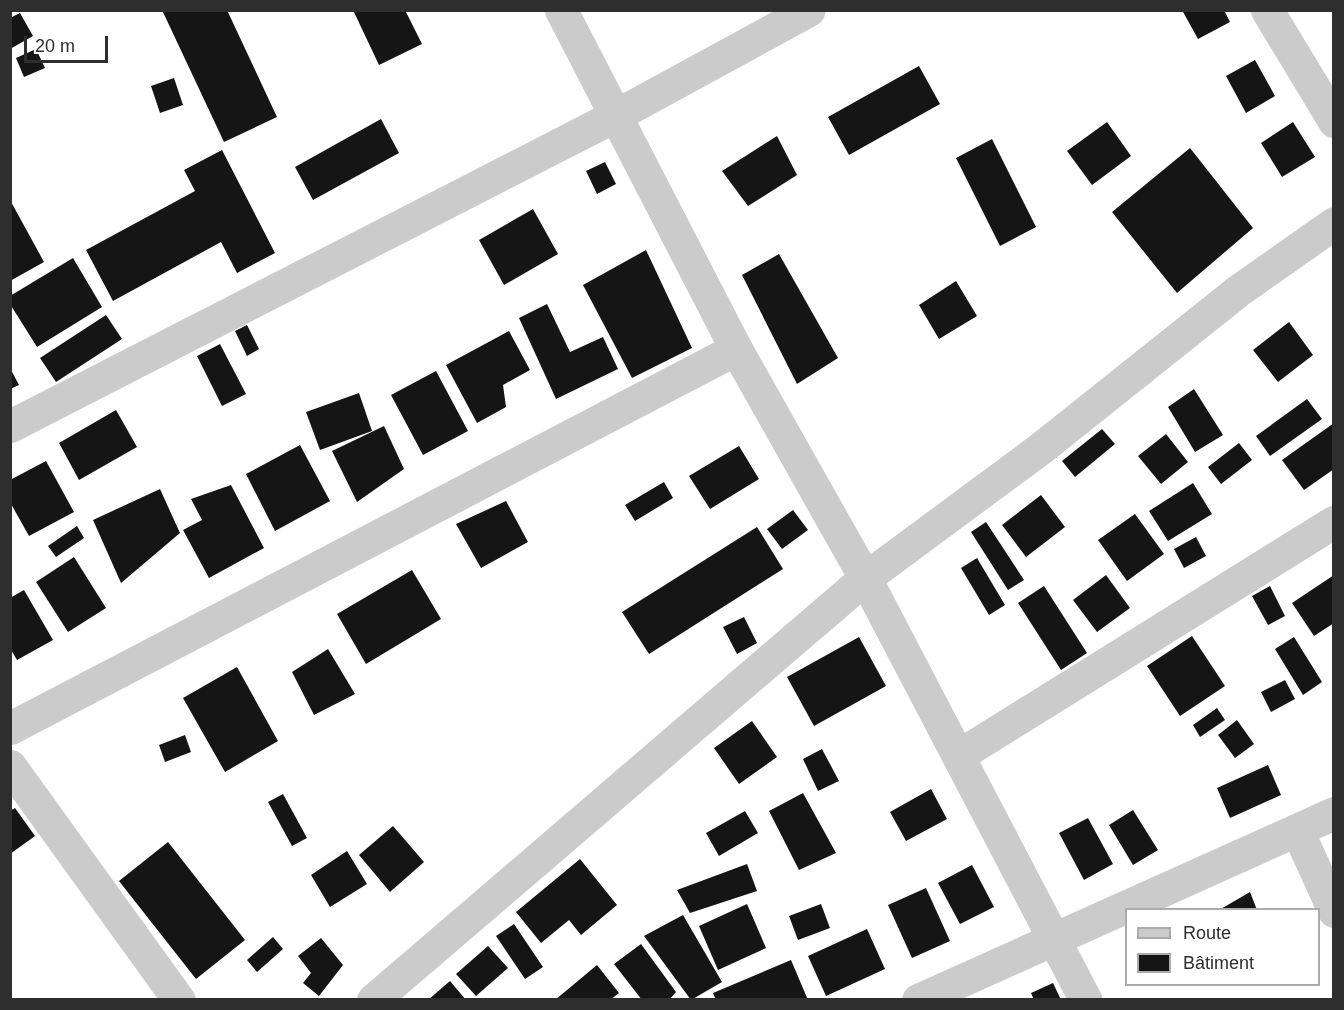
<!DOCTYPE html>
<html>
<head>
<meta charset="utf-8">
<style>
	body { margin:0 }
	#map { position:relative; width:1344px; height:1010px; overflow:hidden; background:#fff; font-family:Helvetica,sans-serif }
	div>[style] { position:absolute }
	.building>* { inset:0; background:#151515 }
	.minor>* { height:33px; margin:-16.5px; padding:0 16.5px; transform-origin:16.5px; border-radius:16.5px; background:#cbcbcb }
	span { translate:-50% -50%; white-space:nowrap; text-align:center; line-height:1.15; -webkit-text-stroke:6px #fff; paint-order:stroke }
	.frame { position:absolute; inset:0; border:12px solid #2e2e2e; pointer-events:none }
	.legend { position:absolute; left:1125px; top:908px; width:195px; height:78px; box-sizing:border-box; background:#fff; border:2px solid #ababab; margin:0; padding:8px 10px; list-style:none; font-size:18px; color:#2e2e2e }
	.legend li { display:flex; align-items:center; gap:12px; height:30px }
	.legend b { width:30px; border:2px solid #ababab }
	.scale { position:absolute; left:24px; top:36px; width:84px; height:27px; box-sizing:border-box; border:3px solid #2e2e2e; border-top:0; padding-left:8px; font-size:18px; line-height:21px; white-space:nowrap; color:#2e2e2e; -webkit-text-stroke:4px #fff; paint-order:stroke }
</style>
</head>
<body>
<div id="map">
	<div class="building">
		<div style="clip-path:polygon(162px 10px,227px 10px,277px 117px,224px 142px)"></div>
		<div style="clip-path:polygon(353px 10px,405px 10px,422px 44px,379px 65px)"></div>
		<div style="clip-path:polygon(1182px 10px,1224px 10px,1230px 22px,1198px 39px)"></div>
		<div style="clip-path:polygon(20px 13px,33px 36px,10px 49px,10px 18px)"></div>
		<div style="clip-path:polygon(36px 49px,45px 68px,24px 77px,16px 58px)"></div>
		<div style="clip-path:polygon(1255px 60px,1275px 96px,1246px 113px,1226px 76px)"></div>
		<div style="clip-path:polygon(919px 66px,940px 104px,849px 155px,828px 117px)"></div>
		<div style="clip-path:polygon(174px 78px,183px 105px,160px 113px,151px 86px)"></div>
		<div style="clip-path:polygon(381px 119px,399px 153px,313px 200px,295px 167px)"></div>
		<div style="clip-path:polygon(1107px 122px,1131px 156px,1092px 185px,1067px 151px)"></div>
		<div style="clip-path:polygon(1293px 122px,1315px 157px,1282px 177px,1261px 143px)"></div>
		<div style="clip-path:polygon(777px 136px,797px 175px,748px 206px,722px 171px)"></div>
		<div style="clip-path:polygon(992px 139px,1036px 227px,1000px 246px,956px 158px)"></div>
		<div style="clip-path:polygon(1190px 148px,1253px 228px,1177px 293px,1112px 212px)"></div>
		<div style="clip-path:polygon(222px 150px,275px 253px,237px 273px,221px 242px,113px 301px,86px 250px,195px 191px,184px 170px)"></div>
		<div style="clip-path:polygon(605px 162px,616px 184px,597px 194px,586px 171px)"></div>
		<div style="clip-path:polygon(10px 200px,44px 262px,10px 281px)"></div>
		<div style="clip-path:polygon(533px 209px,558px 254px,504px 285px,479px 240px)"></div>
		<div style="clip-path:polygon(646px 250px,692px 348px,632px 378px,583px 285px)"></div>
		<div style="clip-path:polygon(779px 254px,838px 358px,797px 384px,742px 275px)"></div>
		<div style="clip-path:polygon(73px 258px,102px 307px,37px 347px,10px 304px,10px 296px)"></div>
		<div style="clip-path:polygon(956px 281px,977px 316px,939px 339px,919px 305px)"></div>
		<div style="clip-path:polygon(547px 304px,570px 352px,603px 337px,618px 369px,556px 399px,519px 318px)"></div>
		<div style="clip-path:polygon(106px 315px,122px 339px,56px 382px,40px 358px)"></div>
		<div style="clip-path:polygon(1289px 322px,1313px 355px,1278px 382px,1253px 350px)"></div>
		<div style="clip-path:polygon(247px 325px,259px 349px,247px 356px,235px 331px)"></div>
		<div style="clip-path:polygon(509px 331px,530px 370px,503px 385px,506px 407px,477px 423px,446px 365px)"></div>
		<div style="clip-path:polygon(220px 344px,246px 394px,222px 406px,197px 356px)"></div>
		<div style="clip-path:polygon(10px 368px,19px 385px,10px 389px)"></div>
		<div style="clip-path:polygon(436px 371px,468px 431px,423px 455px,391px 395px)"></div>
		<div style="clip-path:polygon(1194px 389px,1223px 435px,1195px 452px,1168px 407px)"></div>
		<div style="clip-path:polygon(359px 393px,372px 431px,320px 450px,306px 412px)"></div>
		<div style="clip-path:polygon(1307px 399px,1322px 419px,1270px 456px,1256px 436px)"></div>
		<div style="clip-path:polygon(116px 410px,137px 447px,79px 480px,59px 443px)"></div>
		<div style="clip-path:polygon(1334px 423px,1334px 469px,1304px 490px,1282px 460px)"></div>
		<div style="clip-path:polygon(384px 426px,404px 469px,357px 502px,332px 451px)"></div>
		<div style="clip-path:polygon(1102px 429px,1115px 444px,1075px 477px,1062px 461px)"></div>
		<div style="clip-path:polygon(1166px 434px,1188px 462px,1161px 484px,1138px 456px)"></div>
		<div style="clip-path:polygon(1239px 443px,1252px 460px,1221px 484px,1208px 467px)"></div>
		<div style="clip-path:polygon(300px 445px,330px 501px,275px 531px,246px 474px)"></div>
		<div style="clip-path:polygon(739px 446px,759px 479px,710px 509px,689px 476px)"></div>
		<div style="clip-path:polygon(46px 461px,74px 512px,29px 536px,10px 502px,10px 480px)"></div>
		<div style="clip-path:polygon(664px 482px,673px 498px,635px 521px,625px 505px)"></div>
		<div style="clip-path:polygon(1193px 483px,1212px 514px,1168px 541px,1149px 511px)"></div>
		<div style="clip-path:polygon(231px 485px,264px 548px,209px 578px,183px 530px,202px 520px,191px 499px)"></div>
		<div style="clip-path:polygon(160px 489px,180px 533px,121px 583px,93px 520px)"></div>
		<div style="clip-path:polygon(1041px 495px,1065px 527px,1026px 557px,1002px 525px)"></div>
		<div style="clip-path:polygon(506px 501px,528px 542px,481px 568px,456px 524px)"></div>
		<div style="clip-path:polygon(793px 510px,808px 530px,782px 549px,767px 529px)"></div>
		<div style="clip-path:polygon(1135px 514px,1164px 554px,1127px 581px,1098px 540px)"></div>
		<div style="clip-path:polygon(986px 522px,1024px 580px,1008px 590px,971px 532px)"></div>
		<div style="clip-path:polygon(77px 526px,84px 538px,56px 557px,48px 546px)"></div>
		<div style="clip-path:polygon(757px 527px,783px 569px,649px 654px,622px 612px)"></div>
		<div style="clip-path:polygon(1196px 537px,1206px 556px,1184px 568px,1174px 549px)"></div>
		<div style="clip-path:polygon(74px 557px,106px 608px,68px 632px,36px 582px)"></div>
		<div style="clip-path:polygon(977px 558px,1005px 605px,989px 615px,961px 568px)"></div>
		<div style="clip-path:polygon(412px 570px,441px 619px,366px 664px,337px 614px)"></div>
		<div style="clip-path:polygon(1106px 575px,1130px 608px,1097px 632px,1073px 600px)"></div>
		<div style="clip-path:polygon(1334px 575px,1334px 623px,1314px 636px,1292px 603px)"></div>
		<div style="clip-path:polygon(1044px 586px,1087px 653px,1061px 670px,1018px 603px)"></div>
		<div style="clip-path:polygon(1270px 586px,1285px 616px,1268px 625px,1252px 596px)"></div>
		<div style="clip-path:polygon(24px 590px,53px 640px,17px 660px,10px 648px,10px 598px)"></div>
		<div style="clip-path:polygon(744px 617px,757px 643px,737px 654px,723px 627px)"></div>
		<div style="clip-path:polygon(1192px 636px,1225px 686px,1180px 716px,1147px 666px)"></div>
		<div style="clip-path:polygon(859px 637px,886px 686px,814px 726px,787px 677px)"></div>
		<div style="clip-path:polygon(1294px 637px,1322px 682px,1303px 695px,1275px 649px)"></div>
		<div style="clip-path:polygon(328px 649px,355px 694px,314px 715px,292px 672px)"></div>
		<div style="clip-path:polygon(237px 667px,278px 741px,225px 772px,183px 698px)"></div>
		<div style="clip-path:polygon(1285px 680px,1295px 699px,1271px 712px,1261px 692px)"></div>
		<div style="clip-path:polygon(1217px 708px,1225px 720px,1200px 737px,1193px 725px)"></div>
		<div style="clip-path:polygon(1237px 720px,1254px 744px,1235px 758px,1218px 735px)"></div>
		<div style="clip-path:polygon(752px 721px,777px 757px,739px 784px,714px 748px)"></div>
		<div style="clip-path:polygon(185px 735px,191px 752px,165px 762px,159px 745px)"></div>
		<div style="clip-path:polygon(822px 749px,839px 781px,818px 791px,803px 759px)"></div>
		<div style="clip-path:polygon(1268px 765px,1281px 795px,1230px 818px,1217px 788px)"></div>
		<div style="clip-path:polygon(931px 789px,947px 819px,906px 841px,890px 812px)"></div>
		<div style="clip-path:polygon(803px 793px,836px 853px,799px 870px,769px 811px)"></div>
		<div style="clip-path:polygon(283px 794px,307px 838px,292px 846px,268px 802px)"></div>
		<div style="clip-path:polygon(15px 808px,35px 836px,10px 854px,10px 811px)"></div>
		<div style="clip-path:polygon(1133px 810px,1158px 850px,1133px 865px,1109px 825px)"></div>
		<div style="clip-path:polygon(745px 811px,758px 833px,719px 856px,706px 833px)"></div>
		<div style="clip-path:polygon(1088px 818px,1113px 864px,1084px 880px,1059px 833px)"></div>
		<div style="clip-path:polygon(393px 826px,424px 862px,390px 892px,359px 855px)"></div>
		<div style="clip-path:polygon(168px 842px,245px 940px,196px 979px,119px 881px)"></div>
		<div style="clip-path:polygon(347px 851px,367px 884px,330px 907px,311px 875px)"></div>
		<div style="clip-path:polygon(580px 859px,617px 905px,581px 935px,569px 920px,541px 943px,516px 912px)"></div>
		<div style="clip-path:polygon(747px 864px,757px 891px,690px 913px,677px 890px)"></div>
		<div style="clip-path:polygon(972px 865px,994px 907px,960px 924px,938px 883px)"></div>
		<div style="clip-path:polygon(926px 888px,950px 941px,912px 958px,888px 905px)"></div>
		<div style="clip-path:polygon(1250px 892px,1257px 910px,1219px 910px)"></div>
		<div style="clip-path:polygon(747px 904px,766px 948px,718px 970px,699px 926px)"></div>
		<div style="clip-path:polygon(821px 904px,830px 928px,798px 940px,789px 916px)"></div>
		<div style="clip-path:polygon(683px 915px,722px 982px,691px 1000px,644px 936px)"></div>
		<div style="clip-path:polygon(514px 924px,543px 967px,525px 979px,496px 936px)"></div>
		<div style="clip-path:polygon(867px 929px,885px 969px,826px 996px,808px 956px)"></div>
		<div style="clip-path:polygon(273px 937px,283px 949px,257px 972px,247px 960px)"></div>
		<div style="clip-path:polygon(321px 938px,343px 965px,319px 996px,303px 983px,311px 973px,298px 956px)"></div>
		<div style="clip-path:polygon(641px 944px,676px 992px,669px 1000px,642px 1000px,614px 964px)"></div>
		<div style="clip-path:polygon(488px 946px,508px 968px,476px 996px,456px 974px)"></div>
		<div style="clip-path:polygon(791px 960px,808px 1000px,716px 1000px,713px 993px)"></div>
		<div style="clip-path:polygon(597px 965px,619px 993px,610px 1000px,555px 1000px)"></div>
		<div style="clip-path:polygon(450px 981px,466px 1000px,428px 1000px)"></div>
		<div style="clip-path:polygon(1053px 983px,1061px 1000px,1034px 1000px,1031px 993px)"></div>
	</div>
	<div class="minor">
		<div style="left:561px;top:10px;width:382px;rotate:62.7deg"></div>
		<div style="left:736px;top:349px;width:263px;rotate:60.6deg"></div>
		<div style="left:865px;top:578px;width:476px;rotate:62.4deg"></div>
		<div style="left:1267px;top:10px;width:130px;rotate:58.9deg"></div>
		<div style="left:10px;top:426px;width:683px;rotate:-27.16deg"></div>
		<div style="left:618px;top:114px;width:217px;rotate:-28.6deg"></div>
		<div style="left:10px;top:728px;width:819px;rotate:-27.57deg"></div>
		<div style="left:959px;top:755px;width:441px;rotate:-31.9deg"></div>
		<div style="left:10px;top:766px;width:289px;rotate:54.2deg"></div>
		<div style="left:1297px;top:830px;width:89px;rotate:65.4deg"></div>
		<div style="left:373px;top:1000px;width:648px;rotate:-40.62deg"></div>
		<div style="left:865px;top:578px;width:220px;rotate:-36.5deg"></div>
		<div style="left:1042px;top:447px;width:248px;rotate:-38.6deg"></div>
		<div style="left:1236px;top:292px;width:120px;rotate:-35.1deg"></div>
		<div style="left:918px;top:1000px;width:456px;rotate:-24.2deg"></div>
	</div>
	<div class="frame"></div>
	<ul class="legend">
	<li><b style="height:8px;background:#cbcbcb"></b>Route</li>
	<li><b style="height:16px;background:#151515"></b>Bâtiment</li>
	</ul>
	<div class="scale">20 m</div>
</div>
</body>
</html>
